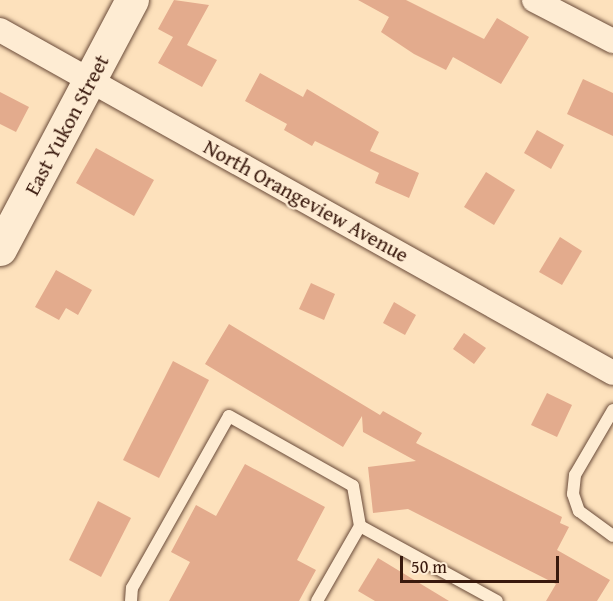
<!DOCTYPE html>
<html>
<head>
<meta charset="utf-8">
<style>
	body { margin:0 }
	#map { position:relative; width:613px; height:601px; overflow:hidden; background:#fde1bc; font-family:"Gentium Book Plus",serif }
	div>[style] { position:absolute }
	.building>* { inset:0; background:#e3ab8d }
	.roads { filter:drop-shadow(0 0 2px #6a4b39) drop-shadow(0 0 2px #6a4b39) }
	.lane>* { height:12px; margin:-6px; padding:0 6px; transform-origin:6px; border-radius:6px; background:#feecd3 }
	.street>* { height:24px; margin:-12px; padding:0 12px; transform-origin:12px; border-radius:12px; background:#feecd3 }
	.secondary>* { height:33px; margin:-16.5px; padding:0 16.5px; transform-origin:16.5px; border-radius:16.5px; background:#feecd3 }
	span { translate:-50% -50%; white-space:nowrap; text-align:center; line-height:1.15; -webkit-text-stroke:5px #feecd3; paint-order:stroke }
	.street-label { font-size:21px; color:#39190d }
	.scale { position:absolute; left:400px; top:556px; width:159px; height:27px; box-sizing:border-box; border:3px solid #39190d; border-top:0; padding-left:8px; font-size:18px; line-height:21px; white-space:nowrap; color:#39190d; -webkit-text-stroke:4px #feecd3; paint-order:stroke }
</style>
</head>
<body>
<div id="map">
	<div class="building">
		<div style="clip-path:polygon(174px 0,209px 5px,187px 45px,217px 60px,202px 87px,158px 63px,173px 37px,158px 29px)"></div>
		<div style="clip-path:polygon(358px 0,406px 0,484px 39px,497px 18px,529px 37px,501px 84px,453px 57px,446px 70px,414px 54px,381px 32px,389px 17px)"></div>
		<div style="clip-path:polygon(260px 73px,303px 97px,307px 89px,379px 132px,370px 151px,419px 173px,409px 198px,375px 183px,379px 173px,315px 141px,312px 146px,284px 130px,287px 124px,245px 101px)"></div>
		<div style="clip-path:polygon(583px 79px,613px 93px,613px 136px,567px 114px)"></div>
		<div style="clip-path:polygon(0 92px,29px 107px,16px 132px,0 124px)"></div>
		<div style="clip-path:polygon(537px 130px,564px 145px,551px 169px,524px 153px)"></div>
		<div style="clip-path:polygon(96px 148px,154px 180px,134px 216px,76px 183px)"></div>
		<div style="clip-path:polygon(486px 172px,515px 190px,494px 225px,464px 207px)"></div>
		<div style="clip-path:polygon(560px 237px,582px 251px,562px 285px,539px 272px)"></div>
		<div style="clip-path:polygon(56px 270px,92px 290px,78px 315px,66px 308px,59px 320px,35px 307px)"></div>
		<div style="clip-path:polygon(311px 283px,335px 294px,324px 320px,299px 309px)"></div>
		<div style="clip-path:polygon(394px 302px,416px 315px,405px 335px,383px 323px)"></div>
		<div style="clip-path:polygon(229px 324px,380px 415px,383px 411px,422px 433px,416px 443px,562px 517px,560px 523px,569px 527px,557px 550px,610px 580px,597px 601px,546px 601px,556px 584px,408px 509px,373px 513px,368px 467px,416px 461px,363px 432px,362px 416px,343px 447px,205px 364px)"></div>
		<div style="clip-path:polygon(464px 333px,486px 348px,474px 364px,453px 349px)"></div>
		<div style="clip-path:polygon(173px 361px,209px 380px,159px 478px,123px 460px)"></div>
		<div style="clip-path:polygon(547px 393px,572px 405px,557px 437px,531px 425px)"></div>
		<div style="clip-path:polygon(245px 464px,325px 507px,297px 560px,316px 570px,299px 601px,169px 601px,190px 562px,171px 552px,196px 505px,216px 516px)"></div>
		<div style="clip-path:polygon(98px 501px,131px 518px,101px 577px,69px 560px)"></div>
		<div style="clip-path:polygon(378px 558px,449px 601px,375px 601px,358px 591px)"></div>
	</div>
	<div class="roads">
		<div class="lane">
			<div style="left:613px;top:410px;width:75px;rotate:120.3deg"></div>
			<div style="left:575px;top:475px;width:19px;rotate:96deg"></div>
			<div style="left:573px;top:494px;width:18px;rotate:71deg"></div>
			<div style="left:579px;top:511px;width:42px;rotate:36.3deg"></div>
			<div style="left:131px;top:601px;width:13px;rotate:-86deg"></div>
			<div style="left:132px;top:588px;width:197px;rotate:-60.6deg"></div>
			<div style="left:229px;top:416px;width:142px;rotate:29.4deg"></div>
			<div style="left:353px;top:486px;width:41px;rotate:80.1deg"></div>
			<div style="left:360px;top:526px;width:156px;rotate:28.7deg"></div>
			<div style="left:317px;top:601px;width:86px;rotate:-60.2deg"></div>
		</div>
		<div class="street">
			<div style="left:534px;top:0;width:89px;rotate:27.4deg"></div>
			<div style="left:0;top:30px;width:702px;rotate:29.23deg"></div>
		</div>
		<div class="secondary">
			<div style="left:0;top:249px;width:282px;rotate:-62.1deg"></div>
		</div>
	</div>
	<div class="street-label">
		<span style="left:67px;top:125px;rotate:-62deg">East Yukon Street</span>
		<span style="left:306px;top:201px;rotate:29deg">North Orangeview Avenue</span>
	</div>
	<div class="scale">50 m</div>
</div>
</body>
</html>
